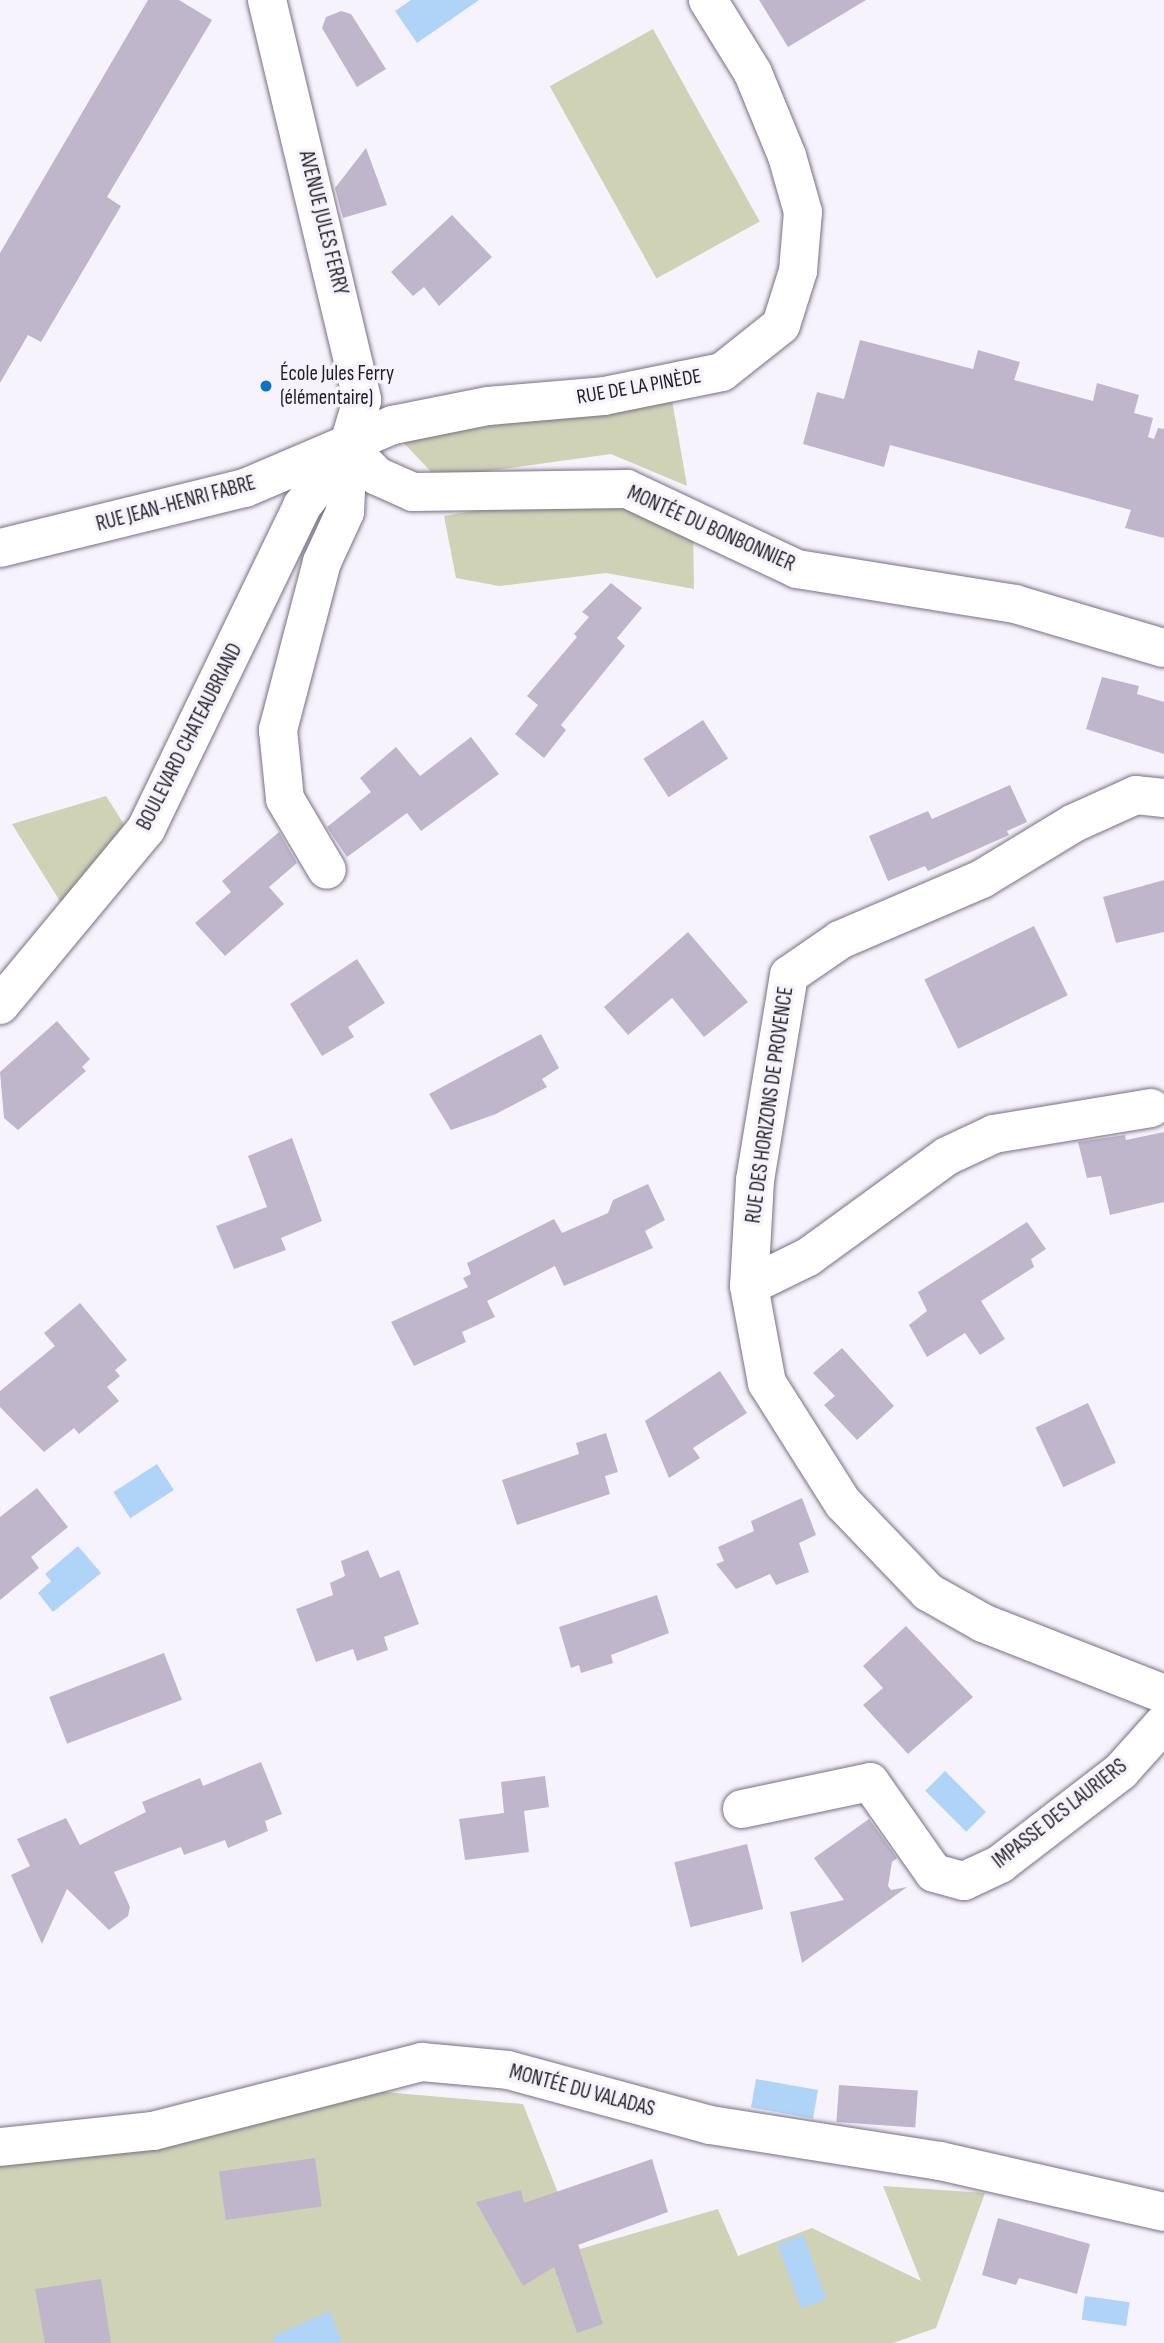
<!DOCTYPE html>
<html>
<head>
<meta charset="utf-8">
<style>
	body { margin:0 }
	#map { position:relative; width:1164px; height:2343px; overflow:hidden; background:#f7f3fc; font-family:"Sofia Sans Condensed",sans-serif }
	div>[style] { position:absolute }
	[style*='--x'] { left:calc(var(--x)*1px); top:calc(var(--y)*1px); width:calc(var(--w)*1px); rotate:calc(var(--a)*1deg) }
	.green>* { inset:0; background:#cfd2b5; transform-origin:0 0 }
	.water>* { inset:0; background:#afd4f7; transform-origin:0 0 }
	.building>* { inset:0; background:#c0b6cc; transform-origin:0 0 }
	.roads { filter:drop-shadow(0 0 2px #787083) drop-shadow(0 0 2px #787083) }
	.minor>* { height:38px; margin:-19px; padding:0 19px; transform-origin:19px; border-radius:19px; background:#fff }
	.dots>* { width:19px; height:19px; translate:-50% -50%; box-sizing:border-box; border:4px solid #f7f3fc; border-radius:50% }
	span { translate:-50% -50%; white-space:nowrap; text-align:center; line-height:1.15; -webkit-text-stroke:7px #f7f3fc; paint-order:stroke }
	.street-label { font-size:21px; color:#211d25 }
	.poi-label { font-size:21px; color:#211d25 }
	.left { translate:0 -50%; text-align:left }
</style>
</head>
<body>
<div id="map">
	<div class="green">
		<div style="left:653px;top:29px;width:220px;height:118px;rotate:61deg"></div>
		<div style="clip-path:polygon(672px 400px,687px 486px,611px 454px,437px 478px,400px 439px)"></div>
		<div style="clip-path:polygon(617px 501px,693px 525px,694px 589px,606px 573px,499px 586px,456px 578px,444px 516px,514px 504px)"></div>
		<div style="clip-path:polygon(106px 796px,129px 832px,61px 903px,12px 824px)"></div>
		<div style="clip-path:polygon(384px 2092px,523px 2104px,580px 2249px,718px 2209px,738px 2256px,812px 2228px,921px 2281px,883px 2186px,985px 2193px,936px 2328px,893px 2343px,0 2343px,0 2162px)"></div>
	</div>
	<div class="water">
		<div style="clip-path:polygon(411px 0,479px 0,417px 43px,395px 11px)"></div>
		<div style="left:157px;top:1464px;width:31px;height:52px;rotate:57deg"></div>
		<div style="clip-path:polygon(78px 1546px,101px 1573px,53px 1612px,38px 1593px,51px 1581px,45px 1574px)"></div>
		<div style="left:945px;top:1771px;width:58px;height:28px;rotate:45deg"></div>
		<div style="left:756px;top:2079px;width:63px;height:29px;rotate:10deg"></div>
		<div style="left:803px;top:2235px;width:68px;height:27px;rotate:70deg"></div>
		<div style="left:1085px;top:2296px;width:45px;height:24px;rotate:8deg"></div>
		<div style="clip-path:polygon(330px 2311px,342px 2343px,275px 2343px,273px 2336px)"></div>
	</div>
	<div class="building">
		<div style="clip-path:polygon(148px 0,179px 0,212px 20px,107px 197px,121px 206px,41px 342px,28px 335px,0 383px,0 253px)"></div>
		<div style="clip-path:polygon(759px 0,866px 0,788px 47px)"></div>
		<div style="clip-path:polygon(341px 11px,351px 14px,386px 69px,357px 87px,322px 28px,326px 17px)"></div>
		<div style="clip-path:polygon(366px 148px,387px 205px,343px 218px,335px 188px)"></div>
		<div style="clip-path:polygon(452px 215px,492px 257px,439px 306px,424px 287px,413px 296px,391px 272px)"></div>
		<div style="clip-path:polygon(860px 340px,973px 369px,978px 350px,1020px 362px,1014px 380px,1093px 401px,1097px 383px,1139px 395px,1134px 413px,1153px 418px,1148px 437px,1154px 439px,1158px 428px,1164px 429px,1164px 538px,1125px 528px,1131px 510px,890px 445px,884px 467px,803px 444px,817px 392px,844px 399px)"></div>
		<div style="clip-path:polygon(611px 583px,642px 608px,617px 638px,625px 646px,561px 725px,566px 730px,544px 758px,515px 734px,538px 705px,527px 696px,577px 637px,574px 634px,589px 617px,582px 612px)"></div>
		<div style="clip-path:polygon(1102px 677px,1139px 686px,1137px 694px,1164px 702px,1164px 754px,1086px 729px)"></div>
		<div style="left:703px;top:720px;width:46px;height:71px;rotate:57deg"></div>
		<div style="clip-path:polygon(471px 737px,499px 774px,421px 831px,407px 813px,347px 857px,327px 827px,371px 792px,360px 778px,396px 747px,420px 776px)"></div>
		<div style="clip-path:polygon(1010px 785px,1027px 822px,1007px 831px,1009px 835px,928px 871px,925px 866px,888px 881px,869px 836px,928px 811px,932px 819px)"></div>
		<div style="clip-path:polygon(279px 832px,297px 863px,269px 887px,284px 904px,225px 956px,195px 923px,231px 892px,222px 881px)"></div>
		<div style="clip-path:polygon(1164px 880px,1164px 932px,1116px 943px,1103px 897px)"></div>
		<div style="left:1034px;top:926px;width:77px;height:122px;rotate:64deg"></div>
		<div style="clip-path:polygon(688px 932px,748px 1002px,704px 1037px,672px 998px,628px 1035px,604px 1007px)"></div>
		<div style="clip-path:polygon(357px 959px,385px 1003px,348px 1027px,354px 1037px,322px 1056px,290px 1004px)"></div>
		<div style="clip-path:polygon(57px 1021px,90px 1059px,82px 1067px,86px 1071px,18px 1130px,4px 1118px,0 1072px)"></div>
		<div style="clip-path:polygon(541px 1034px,559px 1068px,542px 1079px,547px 1087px,496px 1114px,451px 1130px,429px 1094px)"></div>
		<div style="clip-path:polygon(1164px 1132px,1164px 1202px,1110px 1215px,1101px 1176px,1087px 1178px,1078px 1142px,1125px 1135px,1126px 1140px)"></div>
		<div style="clip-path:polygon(292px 1138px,322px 1221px,281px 1238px,286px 1250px,234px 1269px,216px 1226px,267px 1207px,248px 1156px)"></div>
		<div style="clip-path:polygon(648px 1184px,665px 1220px,645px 1231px,653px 1248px,564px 1286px,555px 1266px,487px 1301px,495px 1317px,462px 1332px,466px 1342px,414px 1366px,391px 1322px,468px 1287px,463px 1278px,471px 1274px,467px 1263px,554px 1219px,562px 1233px,608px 1213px,613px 1200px)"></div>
		<div style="clip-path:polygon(1027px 1222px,1046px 1249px,1031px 1259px,1034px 1267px,981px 1301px,1005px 1339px,980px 1355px,965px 1333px,927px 1357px,909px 1325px,927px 1311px,918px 1292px)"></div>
		<div style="clip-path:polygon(80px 1303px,127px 1360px,115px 1370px,120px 1376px,107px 1387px,119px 1401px,79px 1434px,74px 1428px,44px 1452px,0 1407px,0 1391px,55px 1346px,44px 1333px)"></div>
		<div style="clip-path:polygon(842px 1348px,894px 1406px,857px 1440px,824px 1405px,835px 1396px,813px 1373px)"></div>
		<div style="clip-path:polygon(720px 1371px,747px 1413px,693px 1448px,700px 1458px,669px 1478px,645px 1421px)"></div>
		<div style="left:1088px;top:1403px;width:66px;height:58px;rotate:65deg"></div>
		<div style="clip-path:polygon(606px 1433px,618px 1472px,605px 1476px,610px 1494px,517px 1525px,502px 1480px,579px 1454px,576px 1443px)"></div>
		<div style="clip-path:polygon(37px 1488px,68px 1527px,31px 1557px,39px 1568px,0 1600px,0 1517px)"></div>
		<div style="clip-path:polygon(802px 1498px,816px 1535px,799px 1543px,809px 1572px,776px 1585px,770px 1574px,736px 1589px,716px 1564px,724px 1561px,718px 1547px,754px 1531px,751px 1521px)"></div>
		<div style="clip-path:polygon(368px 1550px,380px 1578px,399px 1570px,419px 1624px,384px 1637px,388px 1650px,357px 1661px,353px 1649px,316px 1662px,296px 1609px,333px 1595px,330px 1583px,345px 1576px,341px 1561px)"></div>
		<div style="clip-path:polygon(657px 1595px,669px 1633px,611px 1655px,613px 1663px,581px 1673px,579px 1665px,571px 1668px,559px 1627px)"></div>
		<div style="clip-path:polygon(906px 1626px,973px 1697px,908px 1754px,863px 1705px,883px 1688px,863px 1666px)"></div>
		<div style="left:164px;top:1653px;width:50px;height:123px;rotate:69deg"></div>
		<div style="clip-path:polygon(261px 1762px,282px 1814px,265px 1821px,268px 1831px,228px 1848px,225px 1840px,184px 1855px,181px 1847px,114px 1872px,130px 1907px,128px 1916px,109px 1930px,67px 1889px,42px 1944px,11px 1875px,30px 1866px,17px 1839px,66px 1818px,80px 1845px,146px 1812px,142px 1802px,200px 1778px,203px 1786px)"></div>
		<div style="clip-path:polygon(545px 1776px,549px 1807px,524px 1811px,529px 1852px,465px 1860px,459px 1819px,504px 1813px,501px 1782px)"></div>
		<div style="clip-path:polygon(869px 1819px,897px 1858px,892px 1862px,888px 1886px,891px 1890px,907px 1887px,802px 1963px,790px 1912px,844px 1900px,814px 1858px)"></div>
		<div style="left:747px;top:1844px;width:67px;height:75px;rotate:76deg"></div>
		<div style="left:839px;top:2085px;width:79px;height:37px;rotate:4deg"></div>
		<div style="left:315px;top:2158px;width:49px;height:97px;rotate:82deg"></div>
		<div style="clip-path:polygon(652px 2159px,668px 2212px,578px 2245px,603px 2324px,577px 2333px,554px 2267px,523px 2286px,476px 2202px,521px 2190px,524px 2203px)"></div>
		<div style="clip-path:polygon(998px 2218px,1090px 2244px,1077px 2294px,1019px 2278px,1016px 2285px,982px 2275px)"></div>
		<div style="clip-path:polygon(101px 2279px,111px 2343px,45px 2343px,35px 2289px)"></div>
	</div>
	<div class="roads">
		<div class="minor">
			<div style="--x:267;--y:0;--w:411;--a:76.6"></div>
			<div style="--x:362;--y:400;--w:49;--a:106.6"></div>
			<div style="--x:348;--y:447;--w:65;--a:92.6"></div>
			<div style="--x:345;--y:512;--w:55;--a:114.7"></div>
			<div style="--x:322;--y:562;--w:174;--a:104.7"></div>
			<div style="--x:278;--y:730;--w:69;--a:84.2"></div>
			<div style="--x:285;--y:799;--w:82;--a:59.4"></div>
			<div style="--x:348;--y:447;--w:41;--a:45"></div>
			<div style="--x:377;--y:476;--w:39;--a:24"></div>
			<div style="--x:413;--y:492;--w:214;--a:-0.8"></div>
			<div style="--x:627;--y:489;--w:188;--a:25.2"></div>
			<div style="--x:797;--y:569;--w:221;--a:9.1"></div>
			<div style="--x:1015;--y:604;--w:155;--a:16.5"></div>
			<div style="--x:0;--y:548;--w:252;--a:-13.8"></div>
			<div style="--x:245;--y:488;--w:161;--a:-23.1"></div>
			<div style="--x:393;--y:425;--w:97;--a:-11.3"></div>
			<div style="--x:488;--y:406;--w:116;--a:-4.9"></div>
			<div style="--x:604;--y:396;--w:120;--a:-11.5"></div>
			<div style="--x:722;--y:372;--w:75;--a:-38.5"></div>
			<div style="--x:781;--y:325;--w:57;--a:-72.5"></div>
			<div style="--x:798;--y:271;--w:59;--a:-85.2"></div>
			<div style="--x:803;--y:212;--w:58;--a:-105.9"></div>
			<div style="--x:787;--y:156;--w:90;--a:-112.3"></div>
			<div style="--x:753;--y:73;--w:86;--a:-121.7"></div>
			<div style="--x:1164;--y:798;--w:28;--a:-174"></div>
			<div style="--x:1136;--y:795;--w:68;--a:155.7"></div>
			<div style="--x:1074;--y:823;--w:108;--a:148.7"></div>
			<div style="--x:982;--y:879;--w:155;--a:156.8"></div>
			<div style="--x:840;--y:940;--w:62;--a:145.5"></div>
			<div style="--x:789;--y:975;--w:208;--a:99.4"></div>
			<div style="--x:755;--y:1180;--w:106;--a:93.2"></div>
			<div style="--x:749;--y:1286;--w:99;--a:79.5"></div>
			<div style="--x:767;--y:1383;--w:142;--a:57.7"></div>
			<div style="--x:843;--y:1503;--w:123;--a:46.3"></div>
			<div style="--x:928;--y:1592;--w:63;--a:29.4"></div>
			<div style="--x:983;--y:1623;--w:194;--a:21.4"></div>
			<div style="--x:0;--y:1005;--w:229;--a:-50.3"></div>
			<div style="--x:146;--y:829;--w:359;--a:-64.2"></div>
			<div style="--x:302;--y:506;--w:73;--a:-51.7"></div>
			<div style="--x:749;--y:1286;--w:66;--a:-26.2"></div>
			<div style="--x:808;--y:1257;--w:172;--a:-36"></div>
			<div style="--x:947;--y:1156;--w:52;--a:-25.1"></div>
			<div style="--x:994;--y:1134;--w:159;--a:-9.4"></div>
			<div style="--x:742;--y:1809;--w:131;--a:-11.9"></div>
			<div style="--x:870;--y:1782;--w:111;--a:54.9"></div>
			<div style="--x:934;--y:1873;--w:31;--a:15"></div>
			<div style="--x:964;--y:1881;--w:40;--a:-25"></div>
			<div style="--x:1000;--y:1864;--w:153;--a:-37.5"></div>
			<div style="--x:1121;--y:1771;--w:64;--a:-48.1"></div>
			<div style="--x:0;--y:2147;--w:154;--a:-6"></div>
			<div style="--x:153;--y:2131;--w:278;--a:-14.4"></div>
			<div style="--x:422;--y:2062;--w:86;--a:5.3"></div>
			<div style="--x:508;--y:2070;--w:209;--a:15.2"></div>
			<div style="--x:710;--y:2125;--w:233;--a:8.9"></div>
			<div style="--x:940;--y:2161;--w:230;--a:12.8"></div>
		</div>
	</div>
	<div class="dots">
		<div style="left:266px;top:386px;background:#0d74c0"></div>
	</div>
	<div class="street-label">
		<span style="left:323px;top:223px;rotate:76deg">AVENUE JULES FERRY</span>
		<span style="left:639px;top:387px;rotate:-10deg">RUE DE LA PINÈDE</span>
		<span style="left:176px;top:504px;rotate:-15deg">RUE JEAN-HENRI FABRE</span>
		<span style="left:711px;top:529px;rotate:24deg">MONTÉE DU BONBONNIER</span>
		<span style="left:190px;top:737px;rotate:-63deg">BOULEVARD CHATEAUBRIAND</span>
		<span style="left:770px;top:1105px;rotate:-82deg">RUE DES HORIZONS DE PROVENCE</span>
		<span style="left:1060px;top:1814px;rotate:-38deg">IMPASSE DES LAURIERS</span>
		<span style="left:582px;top:2091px;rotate:15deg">MONTÉE DU VALADAS</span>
	</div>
	<div class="poi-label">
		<span class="left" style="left:280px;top:386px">École Jules Ferry<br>(élémentaire)</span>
	</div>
</div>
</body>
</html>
